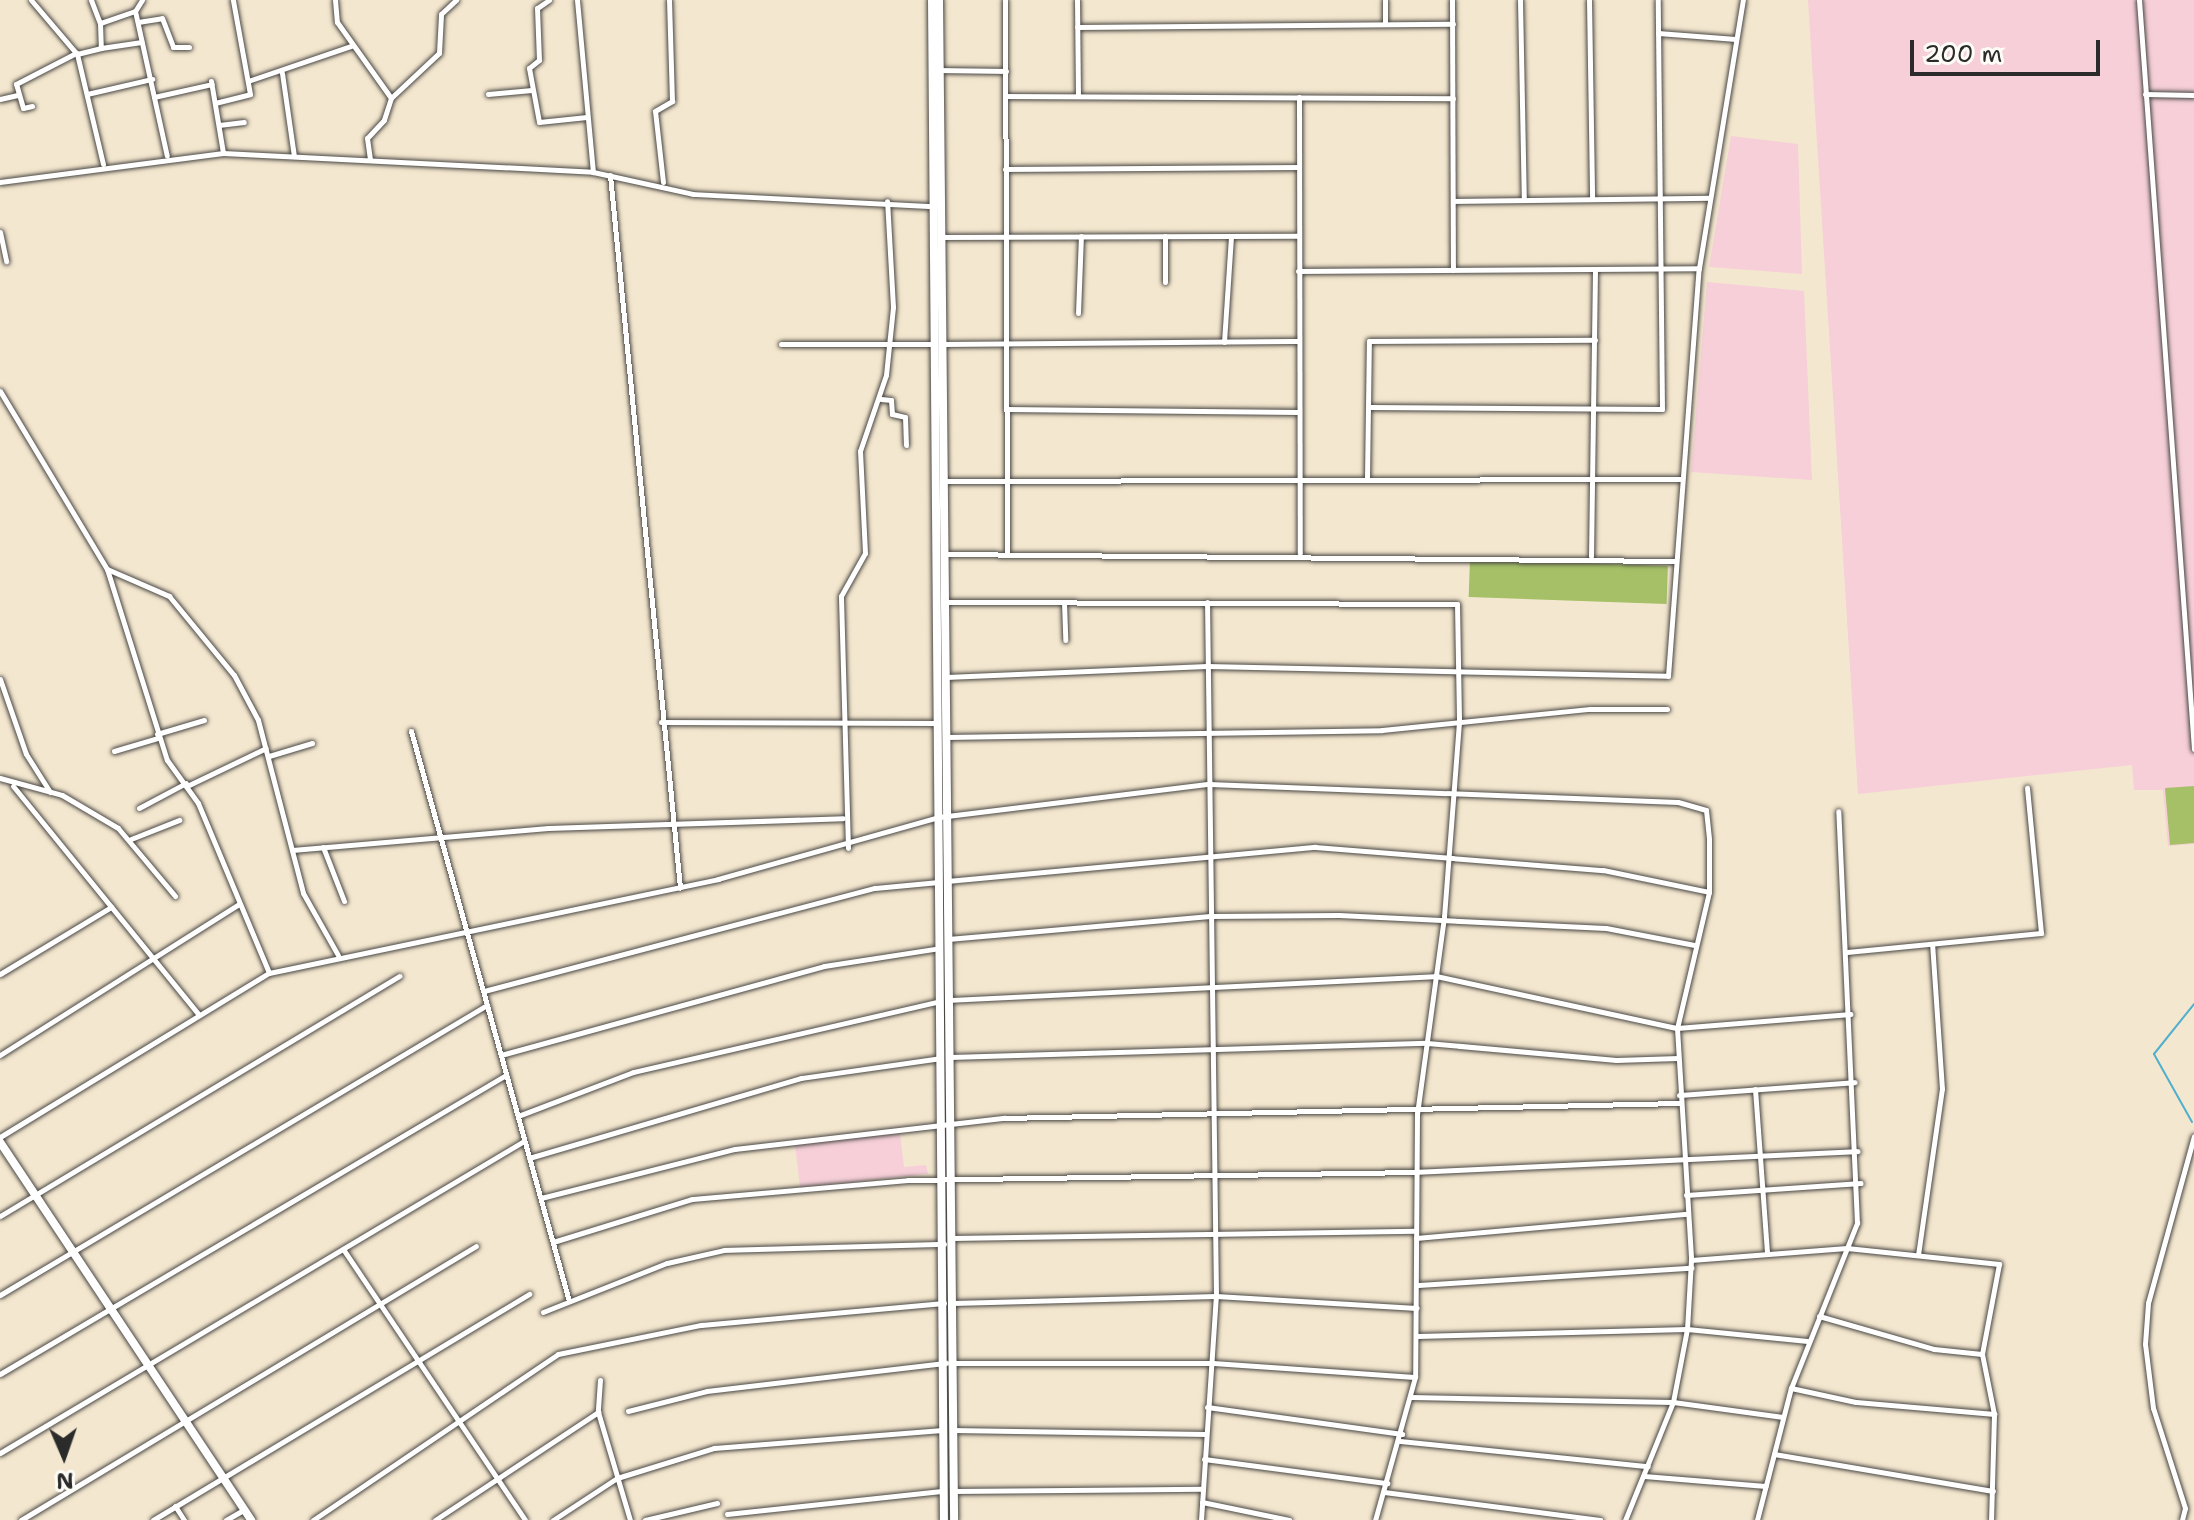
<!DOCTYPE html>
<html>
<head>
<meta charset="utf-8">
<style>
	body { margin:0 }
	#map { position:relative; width:2194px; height:1520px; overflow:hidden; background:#f4e7cf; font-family:"Shantell Sans",sans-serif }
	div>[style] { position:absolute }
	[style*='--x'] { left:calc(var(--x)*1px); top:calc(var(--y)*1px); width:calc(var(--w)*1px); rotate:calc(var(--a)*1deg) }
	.built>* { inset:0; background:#f6cfd8 }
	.green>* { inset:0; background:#a5c066; transform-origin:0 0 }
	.stream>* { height:2px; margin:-1px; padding:0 1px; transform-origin:1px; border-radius:1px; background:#4fafce }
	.roads { filter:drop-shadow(0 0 2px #494744) drop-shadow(0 0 2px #494744) }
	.minor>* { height:5px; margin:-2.5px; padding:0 2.5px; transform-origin:2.5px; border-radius:2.5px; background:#fff }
	.secondary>* { height:8px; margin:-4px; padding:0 4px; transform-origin:4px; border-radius:4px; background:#fff }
	.primary>* { height:8px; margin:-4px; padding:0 4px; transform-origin:4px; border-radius:4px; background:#fff }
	span { translate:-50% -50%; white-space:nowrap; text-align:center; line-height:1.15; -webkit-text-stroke:6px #fdfcf7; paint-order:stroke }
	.north { position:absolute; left:24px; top:1416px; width:80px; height:80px; -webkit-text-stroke:6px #fdfcf7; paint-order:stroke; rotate:178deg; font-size:22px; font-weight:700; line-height:32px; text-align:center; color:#2b2b2b }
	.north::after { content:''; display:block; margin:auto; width:28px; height:36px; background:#2b2b2b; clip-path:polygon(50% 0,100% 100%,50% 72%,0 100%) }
	.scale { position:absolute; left:1910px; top:40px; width:190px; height:36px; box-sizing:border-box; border:4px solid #2b2b2b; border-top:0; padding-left:10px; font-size:24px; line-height:28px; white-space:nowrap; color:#2b2b2b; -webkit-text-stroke:6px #fdfcf7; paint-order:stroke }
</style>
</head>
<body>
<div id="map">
	<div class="built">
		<div style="clip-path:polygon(1808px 0,2194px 0,2194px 844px,2168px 846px,2163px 790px,2134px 790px,2132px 765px,1858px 794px)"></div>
		<div style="clip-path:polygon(1731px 136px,1798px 144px,1802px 274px,1709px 267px)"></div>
		<div style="clip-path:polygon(1707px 282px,1804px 291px,1812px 480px,1691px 472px)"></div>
		<div style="clip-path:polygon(900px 1133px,904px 1167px,926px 1165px,928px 1174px,800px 1187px,795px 1145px)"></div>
	</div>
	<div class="green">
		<div style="left:1470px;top:559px;width:198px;height:38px;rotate:2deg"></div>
		<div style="clip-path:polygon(2194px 786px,2194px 843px,2170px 845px,2165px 788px)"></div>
	</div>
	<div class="stream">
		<div style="--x:2192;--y:1122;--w:78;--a:-119.2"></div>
		<div style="--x:2154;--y:1054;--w:64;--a:-51.3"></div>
	</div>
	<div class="roads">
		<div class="minor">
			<div style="--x:31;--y:0;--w:71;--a:49.6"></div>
			<div style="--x:77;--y:54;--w:113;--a:76.7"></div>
			<div style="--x:91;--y:0;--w:25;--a:69"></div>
			<div style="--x:142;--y:0;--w:13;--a:122"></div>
			<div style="--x:135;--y:11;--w:148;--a:77.6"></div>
			<div style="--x:335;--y:0;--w:22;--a:85"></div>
			<div style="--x:337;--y:22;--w:93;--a:54.6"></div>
			<div style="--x:391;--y:98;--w:23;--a:108"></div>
			<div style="--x:384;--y:120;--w:25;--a:133"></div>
			<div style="--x:367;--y:138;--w:21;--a:82"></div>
			<div style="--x:549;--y:0;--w:14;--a:146"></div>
			<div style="--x:537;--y:8;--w:52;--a:87.8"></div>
			<div style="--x:539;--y:60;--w:13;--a:141"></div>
			<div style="--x:529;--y:68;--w:55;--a:79.5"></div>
			<div style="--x:539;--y:122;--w:48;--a:-5.9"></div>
			<div style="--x:577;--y:0;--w:173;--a:84.7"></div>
			<div style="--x:1005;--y:0;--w:554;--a:89.79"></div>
			<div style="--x:1077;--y:0;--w:96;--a:89.4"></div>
			<div style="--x:1385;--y:0;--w:24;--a:90"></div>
			<div style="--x:1452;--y:0;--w:270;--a:89.8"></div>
			<div style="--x:1520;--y:0;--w:200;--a:88.9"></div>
			<div style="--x:1589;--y:0;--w:199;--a:89.1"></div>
			<div style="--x:2139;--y:0;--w:751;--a:85.8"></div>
			<div style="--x:135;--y:11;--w:37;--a:161"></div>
			<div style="--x:100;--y:23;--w:25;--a:88"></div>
			<div style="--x:101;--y:48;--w:41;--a:-8.3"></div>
			<div style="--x:138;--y:22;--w:24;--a:-9"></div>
			<div style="--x:162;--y:18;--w:31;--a:69"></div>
			<div style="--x:173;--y:47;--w:16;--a:0"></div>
			<div style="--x:1077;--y:27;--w:376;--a:-0.5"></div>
			<div style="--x:1658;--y:33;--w:78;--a:4.4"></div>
			<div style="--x:77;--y:54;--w:25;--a:-14"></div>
			<div style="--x:939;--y:70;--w:67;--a:0.9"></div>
			<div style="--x:282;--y:73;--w:84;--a:81.8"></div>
			<div style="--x:211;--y:81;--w:73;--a:80.5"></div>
			<div style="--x:248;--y:81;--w:109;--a:-18.8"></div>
			<div style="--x:87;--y:94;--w:67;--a:-13"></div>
			<div style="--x:488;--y:94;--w:44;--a:-5.2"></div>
			<div style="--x:2145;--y:94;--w:49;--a:1.2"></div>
			<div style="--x:1005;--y:96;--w:448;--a:0.3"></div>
			<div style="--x:154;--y:97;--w:59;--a:-12.6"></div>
			<div style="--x:1299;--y:97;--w:456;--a:89.9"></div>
			<div style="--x:391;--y:98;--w:66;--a:-43.2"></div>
			<div style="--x:439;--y:53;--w:39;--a:-87"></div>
			<div style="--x:441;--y:14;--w:21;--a:-43"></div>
			<div style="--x:0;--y:99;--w:18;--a:-13"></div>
			<div style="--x:215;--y:103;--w:36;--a:-14"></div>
			<div style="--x:250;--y:94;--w:96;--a:-100.3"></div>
			<div style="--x:32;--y:106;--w:9;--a:167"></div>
			<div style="--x:23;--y:108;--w:25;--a:-106"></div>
			<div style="--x:16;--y:84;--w:68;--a:-27.3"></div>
			<div style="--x:219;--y:125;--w:25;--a:-7"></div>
			<div style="--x:1005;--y:169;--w:292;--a:-0.4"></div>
			<div style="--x:610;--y:175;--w:716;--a:84.39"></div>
			<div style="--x:0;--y:182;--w:225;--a:-7.4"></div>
			<div style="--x:223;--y:153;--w:370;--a:2.9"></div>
			<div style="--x:593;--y:172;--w:102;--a:12.4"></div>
			<div style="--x:693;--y:194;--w:238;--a:2.9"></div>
			<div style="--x:663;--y:182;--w:71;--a:-96.4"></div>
			<div style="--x:655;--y:111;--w:20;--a:-30"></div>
			<div style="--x:672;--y:101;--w:101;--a:-91.7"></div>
			<div style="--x:1453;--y:201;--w:257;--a:-0.7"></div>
			<div style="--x:0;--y:232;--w:30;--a:78"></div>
			<div style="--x:1165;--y:236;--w:46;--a:90"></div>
			<div style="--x:941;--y:237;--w:357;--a:-0.2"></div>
			<div style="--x:1298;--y:271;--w:401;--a:-0.4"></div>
			<div style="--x:1078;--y:313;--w:77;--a:-87.8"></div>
			<div style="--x:1224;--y:342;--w:106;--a:-86.2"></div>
			<div style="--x:781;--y:344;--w:152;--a:0"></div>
			<div style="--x:943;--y:344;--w:355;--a:-0.5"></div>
			<div style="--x:0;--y:391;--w:208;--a:59"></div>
			<div style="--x:107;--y:569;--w:68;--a:23.5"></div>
			<div style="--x:169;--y:596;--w:102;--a:50.6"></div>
			<div style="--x:234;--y:675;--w:51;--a:61.9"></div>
			<div style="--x:258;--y:720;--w:179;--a:75.4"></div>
			<div style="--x:303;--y:893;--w:71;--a:60.6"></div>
			<div style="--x:881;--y:399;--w:10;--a:6"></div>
			<div style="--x:891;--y:400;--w:14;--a:86"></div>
			<div style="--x:892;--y:414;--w:13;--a:13"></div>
			<div style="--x:905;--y:417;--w:28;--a:88"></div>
			<div style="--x:1369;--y:407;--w:293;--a:0.4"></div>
			<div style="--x:1662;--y:409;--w:409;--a:-90.6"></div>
			<div style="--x:1006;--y:409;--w:292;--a:0.6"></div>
			<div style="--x:1367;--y:478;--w:137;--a:-89.2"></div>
			<div style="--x:1369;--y:341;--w:226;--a:-0.3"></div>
			<div style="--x:943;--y:481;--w:738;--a:-0.16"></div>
			<div style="--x:945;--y:554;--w:731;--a:0.55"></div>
			<div style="--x:1591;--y:556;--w:286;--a:-89.2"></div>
			<div style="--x:107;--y:569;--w:200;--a:72.6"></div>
			<div style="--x:167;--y:760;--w:53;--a:54.2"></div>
			<div style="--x:198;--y:803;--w:184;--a:67.3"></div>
			<div style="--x:944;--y:602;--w:513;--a:0.22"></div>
			<div style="--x:1457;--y:604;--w:118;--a:89"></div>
			<div style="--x:1459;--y:722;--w:196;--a:94.4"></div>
			<div style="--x:1444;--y:917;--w:198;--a:97.8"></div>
			<div style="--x:1417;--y:1113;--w:264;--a:90.4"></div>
			<div style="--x:1415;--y:1377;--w:148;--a:105.6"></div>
			<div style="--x:1064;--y:602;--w:38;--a:88"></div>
			<div style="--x:946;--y:677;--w:261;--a:-2.4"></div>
			<div style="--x:1207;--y:666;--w:461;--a:1.2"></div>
			<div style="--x:1668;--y:676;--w:409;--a:-85.7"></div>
			<div style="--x:1699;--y:268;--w:272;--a:-80.7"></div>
			<div style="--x:0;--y:679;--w:79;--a:70.9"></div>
			<div style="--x:26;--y:754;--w:45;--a:57.7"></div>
			<div style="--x:661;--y:722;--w:276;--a:0.2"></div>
			<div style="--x:411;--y:731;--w:591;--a:74.51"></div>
			<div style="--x:157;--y:734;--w:49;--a:-16.6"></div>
			<div style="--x:946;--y:737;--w:436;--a:-0.9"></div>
			<div style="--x:1382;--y:730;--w:209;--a:-5.8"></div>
			<div style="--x:1590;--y:709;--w:77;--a:0"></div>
			<div style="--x:114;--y:751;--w:46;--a:-16.5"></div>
			<div style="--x:269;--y:756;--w:45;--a:-16.8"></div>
			<div style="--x:0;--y:778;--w:64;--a:15.3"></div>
			<div style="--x:62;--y:795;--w:65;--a:30.5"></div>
			<div style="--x:118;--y:828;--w:89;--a:50"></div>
			<div style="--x:189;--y:785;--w:85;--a:-25.7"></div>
			<div style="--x:13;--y:786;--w:295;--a:50.9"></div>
			<div style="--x:139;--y:808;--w:53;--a:-28"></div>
			<div style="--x:131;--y:839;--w:52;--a:-21.6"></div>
			<div style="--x:323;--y:847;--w:58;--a:68.7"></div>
			<div style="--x:848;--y:848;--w:252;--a:-91.6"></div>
			<div style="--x:841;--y:596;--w:49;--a:-60.8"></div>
			<div style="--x:865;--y:553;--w:102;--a:-92.8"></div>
			<div style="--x:860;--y:451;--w:80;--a:-71.1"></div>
			<div style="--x:886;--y:375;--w:68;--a:-84.1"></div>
			<div style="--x:893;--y:307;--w:106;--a:-93.2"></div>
			<div style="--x:292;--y:850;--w:257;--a:-4.9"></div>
			<div style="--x:548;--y:828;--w:295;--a:-1.9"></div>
			<div style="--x:947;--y:881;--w:370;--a:-5.3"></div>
			<div style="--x:1315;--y:847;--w:289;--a:4.6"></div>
			<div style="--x:1603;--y:870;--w:108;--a:11.7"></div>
			<div style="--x:948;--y:939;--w:263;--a:-5"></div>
			<div style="--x:1210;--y:916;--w:129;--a:-0.4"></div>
			<div style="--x:1339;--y:915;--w:267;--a:2.8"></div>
			<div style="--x:1606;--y:928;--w:90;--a:10.9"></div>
			<div style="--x:1847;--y:952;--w:195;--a:-5.6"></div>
			<div style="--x:2041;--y:933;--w:146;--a:-95.5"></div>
			<div style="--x:0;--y:974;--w:130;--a:-31.1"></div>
			<div style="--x:484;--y:991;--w:404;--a:-14.8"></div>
			<div style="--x:875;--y:888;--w:64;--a:-5.4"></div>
			<div style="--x:949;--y:1000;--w:488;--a:-2.8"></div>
			<div style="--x:1436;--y:976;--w:247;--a:12.2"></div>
			<div style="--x:1677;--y:1028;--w:174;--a:-4.6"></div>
			<div style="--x:0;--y:1055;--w:283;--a:-32.3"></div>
			<div style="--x:501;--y:1055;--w:335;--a:-15.4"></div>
			<div style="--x:824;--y:966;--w:117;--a:-8.8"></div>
			<div style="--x:950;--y:1057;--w:477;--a:-1.7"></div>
			<div style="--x:1427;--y:1043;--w:190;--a:5.1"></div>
			<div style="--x:1616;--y:1060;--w:62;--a:-1.8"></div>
			<div style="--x:1755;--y:1089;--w:165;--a:85.8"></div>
			<div style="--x:1679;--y:1095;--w:176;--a:-4.2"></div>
			<div style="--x:518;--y:1116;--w:123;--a:-20.9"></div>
			<div style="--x:633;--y:1072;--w:315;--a:-13"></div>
			<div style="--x:0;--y:1137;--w:315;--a:-31.4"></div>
			<div style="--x:269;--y:973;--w:459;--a:-11.8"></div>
			<div style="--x:718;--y:879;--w:230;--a:-15.7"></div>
			<div style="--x:939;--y:817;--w:272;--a:-7"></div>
			<div style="--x:1209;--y:784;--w:469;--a:2.2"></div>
			<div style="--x:1678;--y:802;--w:29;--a:16"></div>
			<div style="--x:1706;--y:810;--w:29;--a:84"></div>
			<div style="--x:1709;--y:839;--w:53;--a:90"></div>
			<div style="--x:1709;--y:892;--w:140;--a:103.2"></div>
			<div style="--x:1677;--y:1028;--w:232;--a:86.5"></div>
			<div style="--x:1691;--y:1260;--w:69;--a:93.3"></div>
			<div style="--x:1687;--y:1329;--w:74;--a:100.9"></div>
			<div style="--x:1673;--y:1402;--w:127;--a:112.1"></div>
			<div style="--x:529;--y:1158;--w:284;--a:-16.4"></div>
			<div style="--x:801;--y:1078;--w:141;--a:-8.1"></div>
			<div style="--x:1686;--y:1195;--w:175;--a:-3.9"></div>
			<div style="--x:541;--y:1198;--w:200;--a:-14.2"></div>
			<div style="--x:735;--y:1149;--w:271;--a:-6.6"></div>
			<div style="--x:1004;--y:1118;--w:676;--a:-1.27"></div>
			<div style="--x:0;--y:1216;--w:466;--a:-31"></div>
			<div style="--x:952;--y:1238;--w:464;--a:-0.9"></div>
			<div style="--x:1416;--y:1238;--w:272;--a:-5.1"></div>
			<div style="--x:553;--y:1242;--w:145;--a:-17.2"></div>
			<div style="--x:692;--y:1199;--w:217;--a:-5"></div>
			<div style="--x:908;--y:1180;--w:508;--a:-0.9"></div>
			<div style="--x:1416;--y:1172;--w:442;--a:-2.7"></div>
			<div style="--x:343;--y:1249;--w:326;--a:56.1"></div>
			<div style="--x:1918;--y:1255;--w:168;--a:-81.8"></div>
			<div style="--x:1942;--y:1089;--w:145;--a:-93.9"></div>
			<div style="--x:1691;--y:1260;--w:156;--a:-4.4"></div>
			<div style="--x:1847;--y:1248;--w:153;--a:6"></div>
			<div style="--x:1999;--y:1264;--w:92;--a:100.7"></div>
			<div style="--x:1982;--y:1354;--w:61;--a:78.7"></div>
			<div style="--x:1994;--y:1414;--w:106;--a:91.6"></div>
			<div style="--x:1417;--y:1285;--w:275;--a:-3.6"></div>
			<div style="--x:0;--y:1295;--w:567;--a:-30.77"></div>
			<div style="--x:953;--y:1303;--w:263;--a:-1.5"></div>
			<div style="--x:1216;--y:1296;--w:201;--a:3.4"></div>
			<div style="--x:543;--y:1312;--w:133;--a:-21.6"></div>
			<div style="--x:667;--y:1263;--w:58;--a:-12.8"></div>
			<div style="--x:724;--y:1250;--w:220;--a:-1.6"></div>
			<div style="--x:1819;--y:1316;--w:120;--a:16"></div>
			<div style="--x:1934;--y:1349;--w:48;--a:5.9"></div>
			<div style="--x:1417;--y:1336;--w:270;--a:-1.5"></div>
			<div style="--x:1687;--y:1329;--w:121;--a:5.7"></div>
			<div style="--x:954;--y:1363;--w:259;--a:0"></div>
			<div style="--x:1213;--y:1363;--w:202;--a:4"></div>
			<div style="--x:0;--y:1374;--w:588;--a:-30.58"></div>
			<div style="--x:600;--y:1380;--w:32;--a:94"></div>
			<div style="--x:598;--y:1412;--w:113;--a:73.5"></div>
			<div style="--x:1791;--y:1388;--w:66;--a:12.2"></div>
			<div style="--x:1856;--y:1402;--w:139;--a:5"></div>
			<div style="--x:1411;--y:1397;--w:262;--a:1.1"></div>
			<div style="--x:1673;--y:1402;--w:111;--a:7.8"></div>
			<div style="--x:1207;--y:1407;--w:197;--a:7.9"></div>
			<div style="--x:628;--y:1411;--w:81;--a:-14.2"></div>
			<div style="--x:707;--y:1391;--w:241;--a:-6.7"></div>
			<div style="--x:952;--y:1430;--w:254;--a:0.9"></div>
			<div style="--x:1400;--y:1441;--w:249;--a:5.8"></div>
			<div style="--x:0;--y:1453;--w:610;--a:-30.77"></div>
			<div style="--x:1774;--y:1454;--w:222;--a:9.6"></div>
			<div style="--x:1204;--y:1459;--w:185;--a:7.5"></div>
			<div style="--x:1644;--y:1476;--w:122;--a:4.7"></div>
			<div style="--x:953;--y:1491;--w:250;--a:-0.5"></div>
			<div style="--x:1384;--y:1492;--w:218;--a:7.4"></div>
			<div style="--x:1202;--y:1502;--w:89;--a:11.7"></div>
			<div style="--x:175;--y:1506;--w:17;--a:57"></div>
			<div style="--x:727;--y:1514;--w:218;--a:-6.1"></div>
			<div style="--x:21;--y:1520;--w:531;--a:-31.06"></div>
			<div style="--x:153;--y:1520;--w:439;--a:-31"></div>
			<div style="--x:226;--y:1520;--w:20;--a:-30"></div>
			<div style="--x:313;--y:1520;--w:296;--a:-34.1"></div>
			<div style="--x:558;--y:1354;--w:146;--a:-11.5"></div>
			<div style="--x:701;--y:1325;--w:244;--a:-5.2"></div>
			<div style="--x:435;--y:1520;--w:196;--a:-33.5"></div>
			<div style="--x:553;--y:1520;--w:77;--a:-33.3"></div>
			<div style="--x:617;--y:1478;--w:102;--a:-17.2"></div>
			<div style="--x:714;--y:1448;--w:229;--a:-4.5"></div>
			<div style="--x:645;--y:1520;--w:74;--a:-13.3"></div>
			<div style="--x:1201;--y:1520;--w:225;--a:-86.2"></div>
			<div style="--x:1216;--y:1296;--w:694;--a:-90.74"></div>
			<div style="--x:1757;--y:1520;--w:136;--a:-75.6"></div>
			<div style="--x:1791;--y:1388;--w:178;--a:-68.2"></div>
			<div style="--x:1857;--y:1223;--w:412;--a:-92.6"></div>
			<div style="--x:2182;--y:1520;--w:12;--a:-76"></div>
			<div style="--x:2185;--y:1508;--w:105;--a:-107.7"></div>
			<div style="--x:2153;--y:1408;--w:64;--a:-97.1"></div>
			<div style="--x:2145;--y:1344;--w:41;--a:-85.8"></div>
			<div style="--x:2148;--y:1303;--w:173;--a:-74.6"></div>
		</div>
		<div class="secondary">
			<div style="--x:0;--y:1142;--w:454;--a:56.4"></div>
		</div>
		<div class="primary">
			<div style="--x:932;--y:0;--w:1520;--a:89.55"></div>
			<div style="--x:939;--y:0;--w:1520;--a:89.43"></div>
		</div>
	</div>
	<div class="north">N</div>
	<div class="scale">200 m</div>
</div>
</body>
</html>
